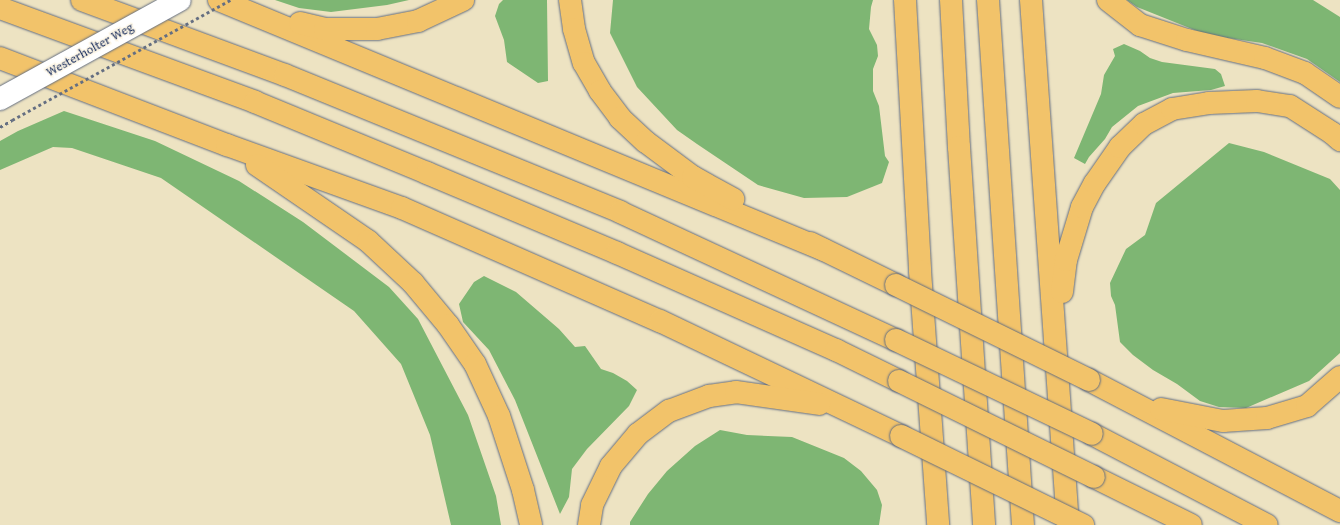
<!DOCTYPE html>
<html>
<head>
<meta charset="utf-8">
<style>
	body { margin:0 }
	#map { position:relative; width:1340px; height:525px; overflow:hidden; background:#ede3c2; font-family:"Gentium Book Plus",serif }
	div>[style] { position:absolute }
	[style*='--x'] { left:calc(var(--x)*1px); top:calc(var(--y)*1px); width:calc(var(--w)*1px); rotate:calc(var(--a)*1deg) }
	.forest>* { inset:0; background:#7eb673 }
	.path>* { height:2.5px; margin-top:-1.25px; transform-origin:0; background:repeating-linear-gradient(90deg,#646e81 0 3px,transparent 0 6px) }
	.roads { filter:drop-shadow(0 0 1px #646e81) drop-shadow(0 0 1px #646e81) }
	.highway>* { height:22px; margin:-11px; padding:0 11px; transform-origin:11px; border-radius:11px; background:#f2c36a }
	.path-bridge>* { height:2.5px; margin-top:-1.25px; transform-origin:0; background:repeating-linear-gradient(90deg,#646e81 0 3px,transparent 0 6px) }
	.bridges { filter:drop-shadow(0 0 1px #646e81) drop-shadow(0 0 1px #646e81) }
	.minor-bridge>* { height:22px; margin:-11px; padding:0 11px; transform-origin:11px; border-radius:11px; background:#fff }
	.highway-bridge>* { height:22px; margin:-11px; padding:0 11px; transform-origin:11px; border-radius:11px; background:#f2c36a }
	span { translate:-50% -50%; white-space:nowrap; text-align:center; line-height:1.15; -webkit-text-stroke:3px #fcf5e5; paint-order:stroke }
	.street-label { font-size:13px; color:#1b2f5e }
</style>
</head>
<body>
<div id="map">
	<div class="forest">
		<div style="clip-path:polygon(275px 0,409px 0,387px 5px,331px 12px,299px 8px)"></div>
		<div style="clip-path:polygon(503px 0,547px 0,548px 81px,538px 83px,507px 62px,504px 40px,495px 16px,499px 4px)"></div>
		<div style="clip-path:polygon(613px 0,873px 0,871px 7px,869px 29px,877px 45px,878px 56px,873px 69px,873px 91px,879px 106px,885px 156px,889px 162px,882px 183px,847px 197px,804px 198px,758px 185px,697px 144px,677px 130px,637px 87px,610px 33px)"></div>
		<div style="clip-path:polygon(1127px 0,1313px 0,1340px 17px,1340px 82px,1307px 59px,1262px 43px,1207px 35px,1137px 7px)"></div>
		<div style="clip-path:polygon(1124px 44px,1140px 51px,1150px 58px,1162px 62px,1215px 69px,1221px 74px,1225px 86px,1211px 90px,1173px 93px,1138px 106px,1112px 127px,1105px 139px,1089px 157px,1085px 164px,1074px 158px,1101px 94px,1104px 75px,1115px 56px,1113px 49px)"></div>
		<div style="clip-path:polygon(64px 111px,155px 141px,239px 181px,303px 222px,389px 287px,418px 319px,468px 415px,496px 496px,501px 525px,451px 525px,430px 435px,401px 364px,354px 311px,161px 178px,72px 148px,53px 147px,0 170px,0 141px,18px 131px)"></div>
		<div style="clip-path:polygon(1229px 143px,1264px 152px,1330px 179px,1340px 190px,1340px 353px,1309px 381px,1246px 408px,1219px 407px,1200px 401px,1177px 384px,1153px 370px,1133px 355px,1120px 342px,1115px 305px,1111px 296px,1110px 283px,1126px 249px,1145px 235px,1156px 203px)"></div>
		<div style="clip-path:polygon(484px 276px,516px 292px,559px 329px,575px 347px,585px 346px,601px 369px,613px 373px,627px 381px,637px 390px,629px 406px,587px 449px,572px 469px,569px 497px,560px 514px,515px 400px,489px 350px,463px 322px,459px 304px,474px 282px)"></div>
		<div style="clip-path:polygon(720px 430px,747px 435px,792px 437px,844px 458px,861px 471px,877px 490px,882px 505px,879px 525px,630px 525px,630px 522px,648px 494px,667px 471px,695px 446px)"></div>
	</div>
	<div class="path">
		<div style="--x:0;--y:127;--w:14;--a:-30"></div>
	</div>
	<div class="roads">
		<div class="highway">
			<div style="--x:82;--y:0;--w:216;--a:20.3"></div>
			<div style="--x:285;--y:75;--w:362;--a:22.2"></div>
			<div style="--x:620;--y:212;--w:304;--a:24.9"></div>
			<div style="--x:219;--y:0;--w:655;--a:22.45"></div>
			<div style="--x:570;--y:0;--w:29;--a:82"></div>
			<div style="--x:574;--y:29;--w:35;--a:74"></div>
			<div style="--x:584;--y:63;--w:32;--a:60"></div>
			<div style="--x:600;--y:91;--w:34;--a:53"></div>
			<div style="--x:620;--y:118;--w:35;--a:43"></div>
			<div style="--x:646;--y:142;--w:59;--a:36.7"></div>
			<div style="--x:693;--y:177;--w:46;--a:28.8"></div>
			<div style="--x:905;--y:0;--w:271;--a:86.8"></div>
			<div style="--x:920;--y:271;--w:255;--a:85.9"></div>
			<div style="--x:951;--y:0;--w:147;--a:86.9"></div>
			<div style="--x:959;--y:147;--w:379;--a:86.2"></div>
			<div style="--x:988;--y:0;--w:526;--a:86.19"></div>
			<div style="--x:1031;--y:0;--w:526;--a:85.97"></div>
			<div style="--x:1108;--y:0;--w:41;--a:38"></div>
			<div style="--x:1140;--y:25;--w:49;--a:17.7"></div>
			<div style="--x:1187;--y:40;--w:80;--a:13"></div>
			<div style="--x:1265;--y:58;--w:43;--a:20.6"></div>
			<div style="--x:1305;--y:73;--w:42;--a:34.4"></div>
			<div style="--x:0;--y:8;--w:272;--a:20.2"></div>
			<div style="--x:255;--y:102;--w:186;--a:22.4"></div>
			<div style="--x:427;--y:173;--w:206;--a:22.8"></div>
			<div style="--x:617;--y:253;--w:240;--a:23.9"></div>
			<div style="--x:836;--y:350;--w:70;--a:26.2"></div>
			<div style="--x:300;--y:23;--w:26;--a:13"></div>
			<div style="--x:325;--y:29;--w:52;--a:0"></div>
			<div style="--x:377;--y:29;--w:42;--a:-11"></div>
			<div style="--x:418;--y:21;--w:50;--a:-25"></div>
			<div style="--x:0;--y:58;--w:243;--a:21"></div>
			<div style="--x:227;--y:145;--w:186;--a:19.8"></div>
			<div style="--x:402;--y:208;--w:282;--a:23.7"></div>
			<div style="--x:660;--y:321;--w:267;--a:25.5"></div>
			<div style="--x:257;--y:165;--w:135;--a:34.4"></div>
			<div style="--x:368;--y:241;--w:62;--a:43"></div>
			<div style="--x:413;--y:283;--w:55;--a:50.2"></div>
			<div style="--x:448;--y:325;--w:47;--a:55.3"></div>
			<div style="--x:475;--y:364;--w:57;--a:65.2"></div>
			<div style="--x:499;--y:416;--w:78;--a:72"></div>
			<div style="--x:523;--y:490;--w:36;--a:77"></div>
			<div style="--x:810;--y:243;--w:96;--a:26"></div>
			<div style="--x:1062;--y:292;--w:32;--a:-83"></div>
			<div style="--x:1066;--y:260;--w:55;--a:-73.2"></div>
			<div style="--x:1082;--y:207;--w:27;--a:-62"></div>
			<div style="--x:1095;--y:183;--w:44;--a:-55.2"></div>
			<div style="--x:1120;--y:147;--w:33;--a:-44"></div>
			<div style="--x:1144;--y:124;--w:32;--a:-28"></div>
			<div style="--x:1172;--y:109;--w:37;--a:-9"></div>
			<div style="--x:1209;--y:103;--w:48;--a:-2.4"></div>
			<div style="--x:1257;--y:101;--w:33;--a:9"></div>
			<div style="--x:1290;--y:106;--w:50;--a:32.7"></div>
			<div style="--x:1332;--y:133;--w:11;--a:41"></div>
			<div style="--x:1089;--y:380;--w:283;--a:27.6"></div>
			<div style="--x:1161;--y:409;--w:63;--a:11"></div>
			<div style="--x:1223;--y:421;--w:44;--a:-3.9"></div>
			<div style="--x:1267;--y:418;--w:42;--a:-16.7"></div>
			<div style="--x:1307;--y:406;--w:44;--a:-41.3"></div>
			<div style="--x:1092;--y:434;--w:197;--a:27.5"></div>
			<div style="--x:1094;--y:477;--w:108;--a:26.3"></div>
			<div style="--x:589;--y:525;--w:20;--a:-81"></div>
			<div style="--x:592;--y:505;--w:43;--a:-64"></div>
			<div style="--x:611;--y:466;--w:42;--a:-49.8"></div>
			<div style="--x:638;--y:434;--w:39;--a:-37"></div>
			<div style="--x:669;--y:411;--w:43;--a:-20.6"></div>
			<div style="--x:709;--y:396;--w:27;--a:-8"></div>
			<div style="--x:736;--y:392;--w:84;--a:8.2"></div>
		</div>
	</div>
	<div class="path-bridge">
		<div style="--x:12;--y:120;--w:249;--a:-28.8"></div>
	</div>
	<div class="bridges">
		<div class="minor-bridge">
			<div style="--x:0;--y:99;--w:205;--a:-28.8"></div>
		</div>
		<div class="highway-bridge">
			<div style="--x:896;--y:285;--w:215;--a:26.2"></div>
			<div style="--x:896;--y:340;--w:217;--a:25.6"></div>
			<div style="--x:899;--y:381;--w:217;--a:26.2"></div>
			<div style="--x:901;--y:436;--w:203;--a:26.1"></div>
		</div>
	</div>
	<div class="street-label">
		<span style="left:90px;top:50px;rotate:-29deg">Westerholter Weg</span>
	</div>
</div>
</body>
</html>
